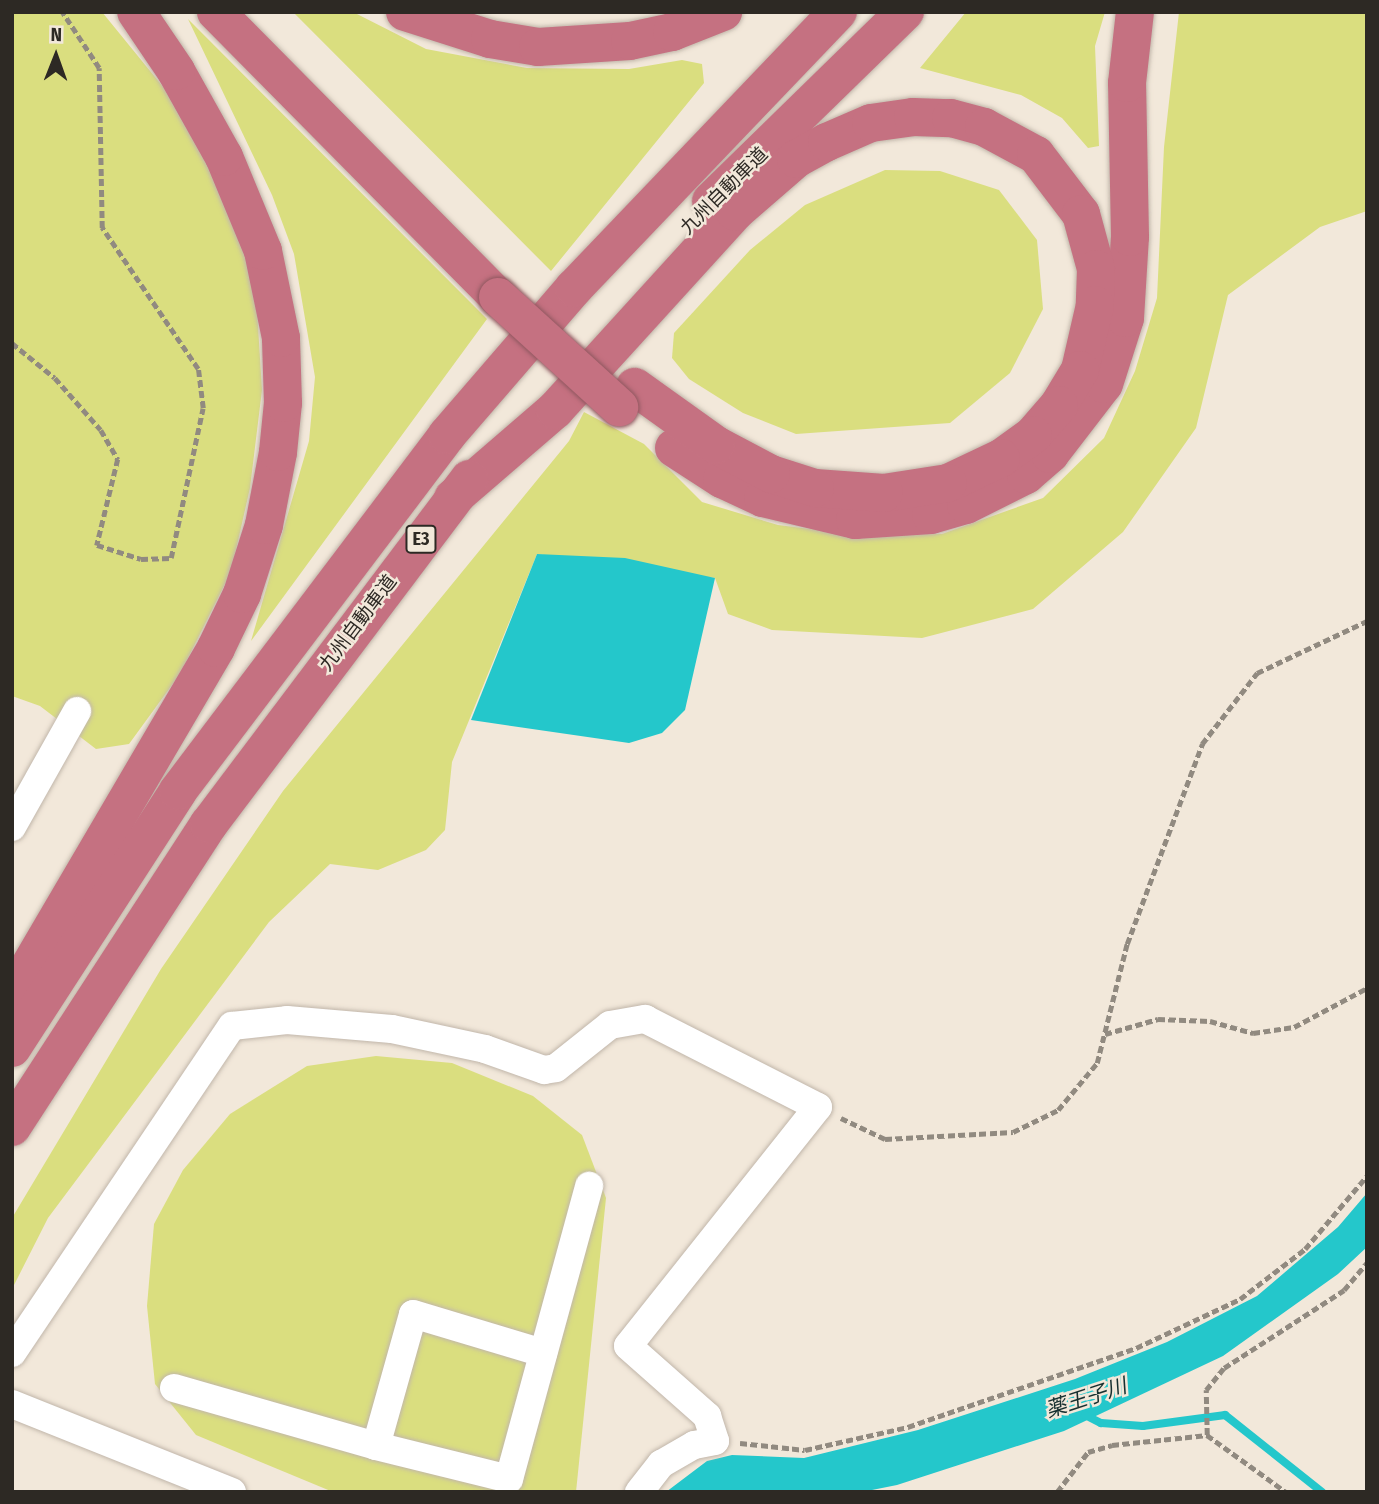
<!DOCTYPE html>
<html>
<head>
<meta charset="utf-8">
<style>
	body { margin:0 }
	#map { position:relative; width:1379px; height:1504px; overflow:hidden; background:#f2e8da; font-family:"Fira Sans Condensed","Noto Sans JP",sans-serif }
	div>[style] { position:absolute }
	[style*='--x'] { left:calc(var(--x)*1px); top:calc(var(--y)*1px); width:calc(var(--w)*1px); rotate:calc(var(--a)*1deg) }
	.green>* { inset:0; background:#dade7f }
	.water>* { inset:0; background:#24c7cb }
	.stream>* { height:8px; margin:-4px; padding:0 4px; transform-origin:4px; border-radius:4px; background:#24c7cb }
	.path>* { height:4.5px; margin-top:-2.25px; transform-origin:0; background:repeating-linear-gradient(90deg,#918a80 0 7px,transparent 0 10.5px) }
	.roads { filter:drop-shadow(0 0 2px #c1b6aa) drop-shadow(0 0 2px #c1b6aa) }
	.minor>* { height:28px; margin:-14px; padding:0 14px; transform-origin:14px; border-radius:14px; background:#fff }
	.highway>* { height:38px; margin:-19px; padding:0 19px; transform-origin:19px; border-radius:19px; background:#c57181 }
	.bridges { filter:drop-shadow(0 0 2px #905860) drop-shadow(0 0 2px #905860) }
	.highway-bridge>* { height:38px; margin:-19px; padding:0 19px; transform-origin:19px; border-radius:19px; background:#c57181 }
	span { translate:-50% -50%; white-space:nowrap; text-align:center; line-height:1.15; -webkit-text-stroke:5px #f2e8da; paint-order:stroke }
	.shield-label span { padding:2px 5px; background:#f2e8da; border:2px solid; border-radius:5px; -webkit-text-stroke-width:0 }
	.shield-label { font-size:18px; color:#2d2924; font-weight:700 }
	.street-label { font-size:19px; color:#2d2924 }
	.water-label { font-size:21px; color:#173030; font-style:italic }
	.frame { position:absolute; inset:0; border:14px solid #2d2924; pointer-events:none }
	.north { position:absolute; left:21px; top:21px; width:70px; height:70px; -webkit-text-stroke:5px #f2e8da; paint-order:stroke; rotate:1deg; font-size:19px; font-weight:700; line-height:28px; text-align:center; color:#2d2924 }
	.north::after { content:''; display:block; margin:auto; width:24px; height:32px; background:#2d2924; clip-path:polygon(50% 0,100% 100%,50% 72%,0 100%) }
</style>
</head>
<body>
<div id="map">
	<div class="green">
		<div style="clip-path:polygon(12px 12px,102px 12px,177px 104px,228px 196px,256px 294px,262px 390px,250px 488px,231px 572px,180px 674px,129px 744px,96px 749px,40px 706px,12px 696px)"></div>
		<div style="clip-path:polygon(293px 12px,353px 12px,426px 49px,527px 68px,629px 69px,682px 60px,702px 64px,704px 83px,551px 271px)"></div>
		<div style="clip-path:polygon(966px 12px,1105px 12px,1095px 46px,1099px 146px,1088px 148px,1062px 118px,1021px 95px,920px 68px)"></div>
		<div style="clip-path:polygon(1179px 12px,1367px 12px,1367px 211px,1320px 227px,1228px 295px,1196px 428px,1123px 532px,1033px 609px,922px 638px,772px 630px,728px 614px,715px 578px,537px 554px,452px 762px,445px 830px,426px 850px,378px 870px,330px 864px,269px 922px,48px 1218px,12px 1289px,12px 1218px,161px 969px,283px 791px,569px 441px,584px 412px,644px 444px,702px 502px,778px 525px,859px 535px,942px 534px,1043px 498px,1104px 438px,1135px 371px,1157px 298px,1164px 147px)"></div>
		<div style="clip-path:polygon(188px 19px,487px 319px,251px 641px,309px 441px,315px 377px,294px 254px,272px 195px)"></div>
		<div style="clip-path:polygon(885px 170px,940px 171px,999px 190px,1037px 240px,1043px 309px,1010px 373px,950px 423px,796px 434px,743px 413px,689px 379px,672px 358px,674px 333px,750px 250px,805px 205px)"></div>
		<div style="clip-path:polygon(376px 1056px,452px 1063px,533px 1096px,582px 1135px,606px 1198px,576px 1492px,333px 1492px,196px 1435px,155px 1384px,147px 1306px,154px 1224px,183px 1170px,230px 1114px,307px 1066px)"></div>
	</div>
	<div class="water">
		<div style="clip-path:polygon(537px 554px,625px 558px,715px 578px,685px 710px,662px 733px,629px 743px,471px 720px)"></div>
		<div style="clip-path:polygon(1367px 1193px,1367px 1247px,1338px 1274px,1223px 1356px,1064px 1431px,897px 1485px,862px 1492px,666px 1492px,707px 1461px,732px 1455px,804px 1458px,918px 1430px,1075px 1379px,1167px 1342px,1257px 1296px,1338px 1227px)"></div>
	</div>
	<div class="stream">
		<div style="--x:1085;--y:1415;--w:18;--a:27"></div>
		<div style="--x:1101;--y:1423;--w:42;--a:4.1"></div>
		<div style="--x:1143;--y:1426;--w:83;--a:-7.6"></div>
		<div style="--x:1225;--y:1415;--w:124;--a:38.4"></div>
	</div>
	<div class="path">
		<div style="--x:12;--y:343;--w:55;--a:39.1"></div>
		<div style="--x:55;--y:378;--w:69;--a:48.5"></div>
		<div style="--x:101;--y:430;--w:34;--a:60"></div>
		<div style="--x:118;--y:459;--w:89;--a:103.7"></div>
		<div style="--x:97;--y:545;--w:46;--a:17.7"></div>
		<div style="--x:141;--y:559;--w:30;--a:-2"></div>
		<div style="--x:171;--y:558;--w:153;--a:-78"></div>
		<div style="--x:203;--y:408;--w:39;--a:-97"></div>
		<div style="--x:198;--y:369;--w:171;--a:-124.2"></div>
		<div style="--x:102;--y:228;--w:160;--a:-91.1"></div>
		<div style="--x:99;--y:68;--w:67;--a:-123.5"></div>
		<div style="--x:1105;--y:1034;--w:55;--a:-15.8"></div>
		<div style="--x:1158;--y:1019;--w:52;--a:2.2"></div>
		<div style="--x:1210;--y:1021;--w:45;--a:15.6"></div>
		<div style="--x:1253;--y:1033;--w:41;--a:-8.3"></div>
		<div style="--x:1294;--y:1027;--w:83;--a:-28.1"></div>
		<div style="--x:841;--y:1118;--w:49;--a:25.5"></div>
		<div style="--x:885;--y:1139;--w:128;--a:-3.1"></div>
		<div style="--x:1013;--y:1132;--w:50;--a:-26.1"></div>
		<div style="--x:1058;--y:1110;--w:61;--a:-50.3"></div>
		<div style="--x:1097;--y:1063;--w:123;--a:-75.9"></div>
		<div style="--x:1127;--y:944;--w:214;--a:-69.4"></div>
		<div style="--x:1202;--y:744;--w:90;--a:-52.2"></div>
		<div style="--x:1257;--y:673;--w:122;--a:-25.3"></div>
		<div style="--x:1207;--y:1435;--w:45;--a:-91.3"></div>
		<div style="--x:1206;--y:1390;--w:28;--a:-51"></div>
		<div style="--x:1224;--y:1368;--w:143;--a:-33"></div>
		<div style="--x:1344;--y:1290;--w:35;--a:-50"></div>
		<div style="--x:740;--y:1443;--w:65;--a:6.1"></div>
		<div style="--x:805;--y:1450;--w:106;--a:-12.6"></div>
		<div style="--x:908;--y:1427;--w:241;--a:-19.1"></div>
		<div style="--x:1136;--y:1348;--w:115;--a:-25.2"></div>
		<div style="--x:1240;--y:1299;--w:82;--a:-37.6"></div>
		<div style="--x:1305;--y:1249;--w:96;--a:-49.7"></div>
		<div style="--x:1057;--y:1492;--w:51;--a:-52.2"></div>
		<div style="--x:1088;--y:1452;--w:25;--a:-16"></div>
		<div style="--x:1112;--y:1445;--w:96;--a:-6"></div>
		<div style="--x:1207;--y:1435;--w:97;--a:35.8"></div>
	</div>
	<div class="roads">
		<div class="minor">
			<div style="--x:12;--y:827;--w:133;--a:-60.7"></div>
			<div style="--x:12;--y:1353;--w:394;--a:-56.1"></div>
			<div style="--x:232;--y:1026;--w:55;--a:-6.2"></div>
			<div style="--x:287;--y:1020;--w:105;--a:4.9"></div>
			<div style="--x:392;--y:1029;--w:95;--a:12.1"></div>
			<div style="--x:485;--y:1049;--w:63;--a:19.6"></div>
			<div style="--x:544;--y:1070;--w:12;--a:-9"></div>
			<div style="--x:556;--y:1068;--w:69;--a:-38.5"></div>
			<div style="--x:610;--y:1025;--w:36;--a:-10"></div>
			<div style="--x:645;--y:1019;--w:194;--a:27"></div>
			<div style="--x:818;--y:1107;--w:305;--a:128.5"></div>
			<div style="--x:628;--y:1346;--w:106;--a:41.5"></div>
			<div style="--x:707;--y:1416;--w:26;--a:72"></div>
			<div style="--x:715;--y:1441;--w:21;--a:169"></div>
			<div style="--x:694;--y:1445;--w:38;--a:150"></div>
			<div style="--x:661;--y:1464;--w:36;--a:128"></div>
			<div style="--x:174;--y:1388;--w:210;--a:16"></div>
			<div style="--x:376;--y:1446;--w:137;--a:13.9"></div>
			<div style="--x:509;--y:1479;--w:304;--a:-74.7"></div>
			<div style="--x:12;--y:1404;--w:237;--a:21.8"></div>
			<div style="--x:376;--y:1446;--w:137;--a:-74.3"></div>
			<div style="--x:413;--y:1314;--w:136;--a:16.7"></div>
		</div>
		<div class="highway">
			<div style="--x:216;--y:12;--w:401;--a:45.3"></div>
			<div style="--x:405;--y:12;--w:89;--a:17.6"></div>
			<div style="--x:490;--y:39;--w:49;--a:9.5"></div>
			<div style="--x:538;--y:47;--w:92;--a:-3.7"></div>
			<div style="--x:630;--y:41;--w:43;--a:-12.1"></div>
			<div style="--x:672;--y:32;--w:55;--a:-21.4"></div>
			<div style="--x:711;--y:201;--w:271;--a:-44.3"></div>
			<div style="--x:674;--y:448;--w:57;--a:32.9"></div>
			<div style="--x:722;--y:479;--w:45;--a:24.9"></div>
			<div style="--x:763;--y:498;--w:95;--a:13.4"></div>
			<div style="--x:855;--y:520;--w:76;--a:-3.8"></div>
			<div style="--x:931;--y:515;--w:36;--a:-16"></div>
			<div style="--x:966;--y:505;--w:67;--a:-26.6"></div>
			<div style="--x:1026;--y:475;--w:32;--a:-41"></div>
			<div style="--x:1050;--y:454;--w:88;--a:-52.4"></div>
			<div style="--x:1104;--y:384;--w:69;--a:-72.3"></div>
			<div style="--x:1125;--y:318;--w:81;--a:-86.5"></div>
			<div style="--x:1130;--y:237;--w:154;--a:-91.1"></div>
			<div style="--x:1127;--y:83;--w:71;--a:-83.6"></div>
			<div style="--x:453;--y:498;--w:135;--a:-40.8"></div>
			<div style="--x:555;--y:410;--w:268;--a:-47.7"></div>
			<div style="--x:735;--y:212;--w:81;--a:-41"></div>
			<div style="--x:796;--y:159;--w:35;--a:-29"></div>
			<div style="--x:827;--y:142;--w:48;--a:-23.4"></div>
			<div style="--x:871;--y:123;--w:42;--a:-8.1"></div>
			<div style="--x:913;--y:117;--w:38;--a:2"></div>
			<div style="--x:951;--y:118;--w:34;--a:15"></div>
			<div style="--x:984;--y:127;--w:59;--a:28.3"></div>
			<div style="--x:1036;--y:155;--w:74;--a:52.7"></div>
			<div style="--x:1081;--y:214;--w:57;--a:74.7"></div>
			<div style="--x:1096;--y:269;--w:36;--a:92"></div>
			<div style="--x:1095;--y:305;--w:67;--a:103"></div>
			<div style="--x:1080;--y:370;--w:41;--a:121"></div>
			<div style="--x:1059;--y:405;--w:40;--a:131"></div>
			<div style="--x:1033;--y:435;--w:39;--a:144"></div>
			<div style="--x:1001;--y:458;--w:59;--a:154.7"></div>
			<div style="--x:948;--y:483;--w:65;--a:171.1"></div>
			<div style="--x:884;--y:493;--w:69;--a:-175.9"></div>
			<div style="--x:815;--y:488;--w:46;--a:-162.3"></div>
			<div style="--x:771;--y:474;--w:62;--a:-152.2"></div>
			<div style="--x:716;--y:445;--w:100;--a:-144.4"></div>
			<div style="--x:12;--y:996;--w:403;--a:-59.6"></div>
			<div style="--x:216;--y:648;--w:60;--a:-64.3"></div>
			<div style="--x:242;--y:594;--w:72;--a:-72.3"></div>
			<div style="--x:264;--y:525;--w:74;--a:-79.1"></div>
			<div style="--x:278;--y:452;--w:49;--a:-84.2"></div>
			<div style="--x:283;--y:403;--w:65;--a:-91.8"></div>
			<div style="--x:281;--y:338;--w:89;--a:-101.7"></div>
			<div style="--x:263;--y:251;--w:102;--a:-112.5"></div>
			<div style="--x:224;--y:157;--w:98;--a:-119.2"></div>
			<div style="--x:176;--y:71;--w:71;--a:-124.1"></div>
			<div style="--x:12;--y:1048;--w:306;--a:-57.1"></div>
			<div style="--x:178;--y:791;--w:446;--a:-52.9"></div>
			<div style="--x:447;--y:435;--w:194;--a:-49.2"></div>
			<div style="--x:574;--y:288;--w:382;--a:-46.3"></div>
			<div style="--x:12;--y:1127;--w:361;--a:-57"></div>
			<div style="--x:209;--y:824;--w:432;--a:-53"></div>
		</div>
	</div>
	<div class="bridges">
		<div class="highway-bridge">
			<div style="--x:498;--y:297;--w:164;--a:42.3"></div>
		</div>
	</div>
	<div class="shield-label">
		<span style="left:421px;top:539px">E3</span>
	</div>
	<div class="street-label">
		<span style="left:724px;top:191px;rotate:-45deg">九州自動車道</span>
		<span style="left:358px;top:623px;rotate:-53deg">九州自動車道</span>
	</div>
	<div class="water-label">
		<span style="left:1086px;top:1398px;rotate:-18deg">薬王子川</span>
	</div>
	<div class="frame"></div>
	<div class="north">N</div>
</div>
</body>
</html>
